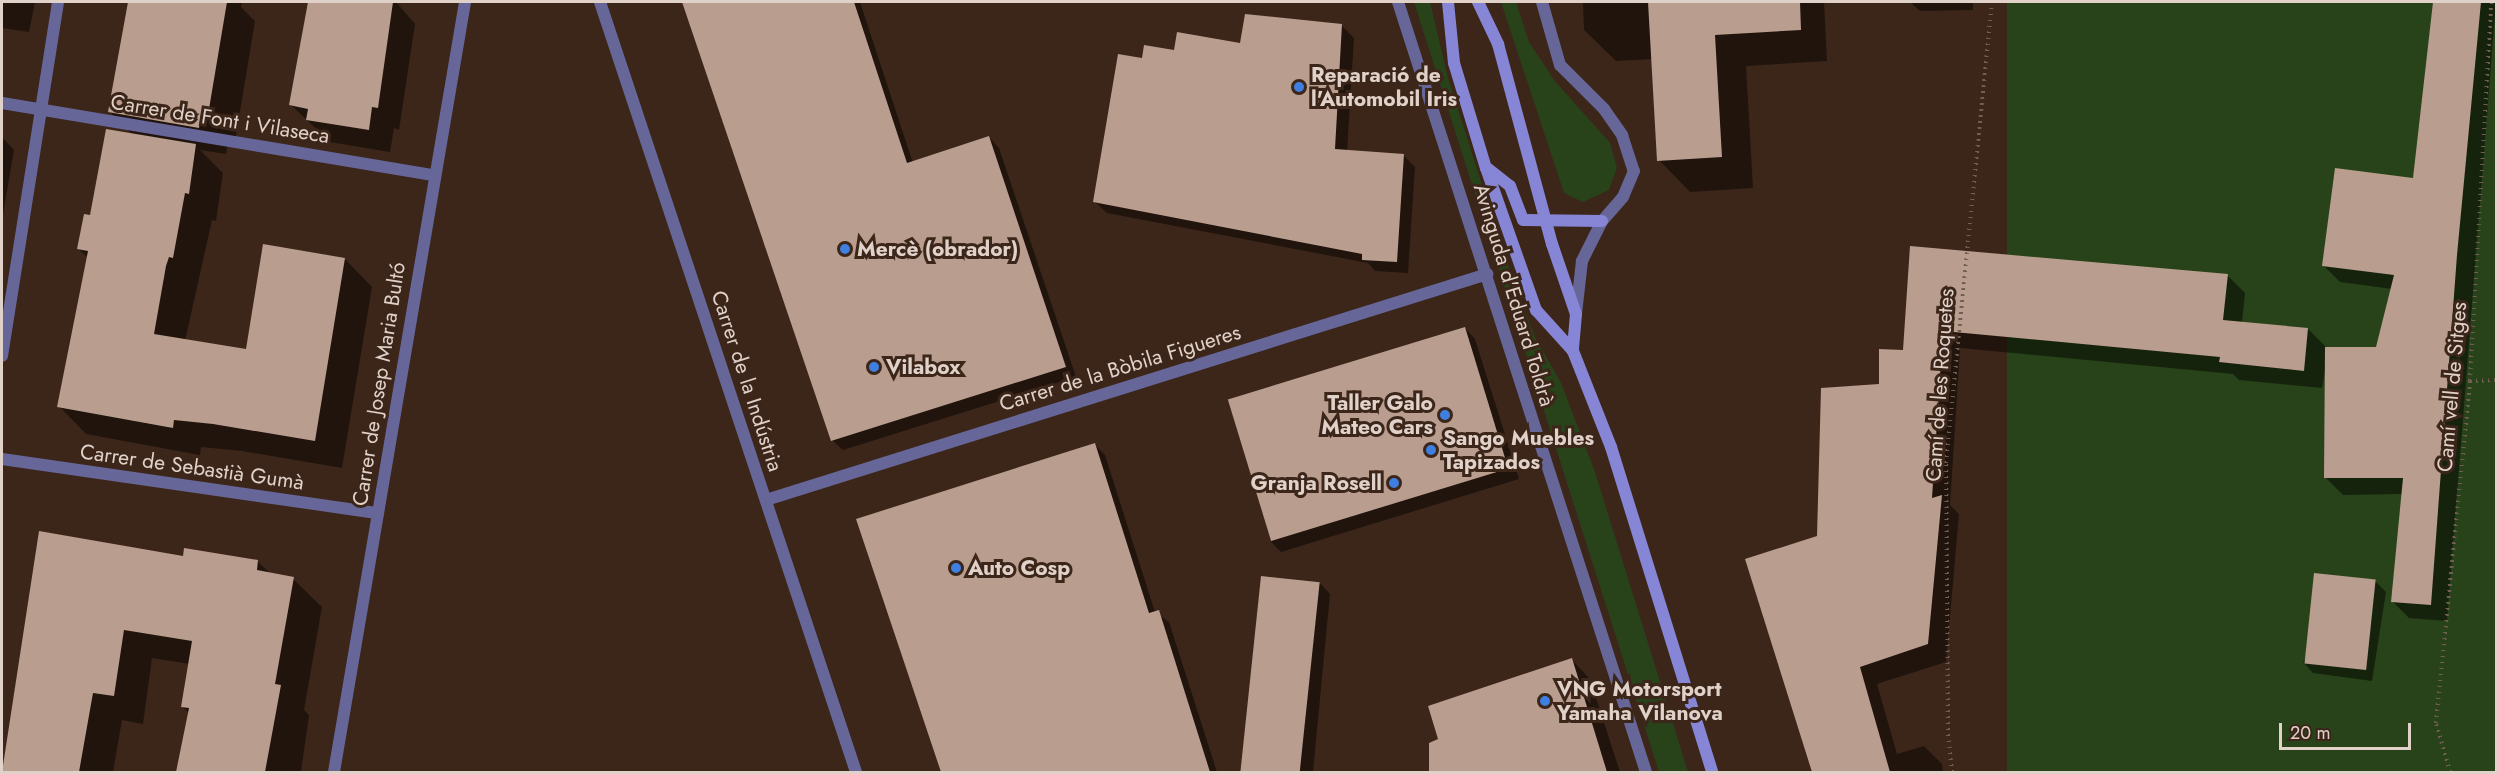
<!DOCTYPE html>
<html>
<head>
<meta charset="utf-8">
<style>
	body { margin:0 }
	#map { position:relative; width:2498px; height:774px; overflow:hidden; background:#3c261a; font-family:Jost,sans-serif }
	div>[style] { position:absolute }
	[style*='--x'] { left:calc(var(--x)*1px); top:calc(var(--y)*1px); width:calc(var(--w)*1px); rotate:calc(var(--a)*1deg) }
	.green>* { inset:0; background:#284319; transform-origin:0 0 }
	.shadow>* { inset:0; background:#0007 }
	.building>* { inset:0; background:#b99d8e; transform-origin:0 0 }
	.path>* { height:4px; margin-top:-2px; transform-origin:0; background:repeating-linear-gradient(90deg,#715e53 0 1.5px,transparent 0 6px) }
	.street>* { height:12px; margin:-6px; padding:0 6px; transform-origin:6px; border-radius:6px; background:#669 }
	.secondary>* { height:12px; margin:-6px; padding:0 6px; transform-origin:6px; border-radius:6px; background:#8786d6 }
	.dots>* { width:16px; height:16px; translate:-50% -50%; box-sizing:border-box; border:3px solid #3c261a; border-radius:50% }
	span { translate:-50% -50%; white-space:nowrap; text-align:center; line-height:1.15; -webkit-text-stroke:6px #3c261a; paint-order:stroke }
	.poi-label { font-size:21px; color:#e0d1c9; font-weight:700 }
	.left { translate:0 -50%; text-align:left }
	.right { translate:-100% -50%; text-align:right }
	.street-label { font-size:21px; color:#e0d1c9 }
	.frame { position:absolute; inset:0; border:3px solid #e0d1c9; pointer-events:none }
	.scale { position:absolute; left:2279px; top:723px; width:132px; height:27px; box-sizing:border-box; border:3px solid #e0d1c9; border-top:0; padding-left:8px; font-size:18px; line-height:21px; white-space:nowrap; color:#e0d1c9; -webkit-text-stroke:4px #3c261a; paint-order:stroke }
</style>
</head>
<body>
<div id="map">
	<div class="green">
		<div style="clip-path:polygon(1414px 2px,1430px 2px,1448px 78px,1506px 260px,1535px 337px,1561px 383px,1595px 472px,1688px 772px,1659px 772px)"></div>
		<div style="clip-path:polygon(1501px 2px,1516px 2px,1529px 42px,1554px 80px,1610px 143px,1617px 168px,1609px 190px,1583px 202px,1564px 193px)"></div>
		<div style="left:2007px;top:2px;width:489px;height:774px"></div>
	</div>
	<div class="shadow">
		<div style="clip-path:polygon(2px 2px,35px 2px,29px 32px,2px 28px)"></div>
		<div style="clip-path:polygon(130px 2px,242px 2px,241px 7px,255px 21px,235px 142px,228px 141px,226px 154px,200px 150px,223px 173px,216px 221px,212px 220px,185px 341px,247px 350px,345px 259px,372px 287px,342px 468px,242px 451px,201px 447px,200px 455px,86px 434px,59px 406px,88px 258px,78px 248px,133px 135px,110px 112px)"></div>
		<div style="clip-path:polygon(310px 2px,396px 2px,415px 24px,399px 130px,394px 128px,390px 152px,330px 142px,291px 105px)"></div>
		<div style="clip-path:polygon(684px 2px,860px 2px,913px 163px,989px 137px,999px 148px,1076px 377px,843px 450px,832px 440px)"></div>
		<div style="clip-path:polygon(1583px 2px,1831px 2px,1824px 2px,1827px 61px,1746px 66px,1753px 188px,1690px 192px,1659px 160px,1653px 59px,1616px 61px,1584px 30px)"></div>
		<div style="clip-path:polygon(1910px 2px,1973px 2px,1973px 10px,1920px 11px)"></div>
		<div style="clip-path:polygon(2435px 2px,2496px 2px,2447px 621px,2409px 618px,2392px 601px,2403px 494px,2343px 495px,2326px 478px,2326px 365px,2322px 388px,2239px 380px,2233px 374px,1960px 348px,1950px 505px,1959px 514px,1946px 662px,1877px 684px,1897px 754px,1924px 746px,1942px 764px,1943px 772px,1814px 772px,1747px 560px,1818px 537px,1880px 386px,1904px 352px,1912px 248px,2227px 275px,2245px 293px,2242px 323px,2308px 329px,2327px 348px,2378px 349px,2392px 289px,2340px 282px,2323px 265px,2414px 179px)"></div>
		<div style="clip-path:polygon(1342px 26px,1354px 38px,1347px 152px,1404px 156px,1415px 167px,1408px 273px,1375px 271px,1368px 263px,1107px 213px,1095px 202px,1143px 60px)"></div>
		<div style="clip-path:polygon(2px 137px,14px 150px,2px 220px)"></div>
		<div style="clip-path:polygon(1465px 328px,1475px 339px,1519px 479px,1281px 552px,1271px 542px)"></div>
		<div style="clip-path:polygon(1095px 445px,1105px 455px,1155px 612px,1169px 622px,1217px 772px,942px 772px,858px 520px)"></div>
		<div style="clip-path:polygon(40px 533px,185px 558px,257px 561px,271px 574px,293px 579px,322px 607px,304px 710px,309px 715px,301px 772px,178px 772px,189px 713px,183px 707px,190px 664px,152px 658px,143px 724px,122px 720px,113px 772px,2px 772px)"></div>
		<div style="clip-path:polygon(1263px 578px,1320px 583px,1330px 594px,1313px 772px,1244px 772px)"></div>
		<div style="clip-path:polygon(2375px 581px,2386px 592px,2372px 681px,2313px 673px,2303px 662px)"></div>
		<div style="clip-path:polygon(1572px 660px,1590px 679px,1620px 772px,1430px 772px,1430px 744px)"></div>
	</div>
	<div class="building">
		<div style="clip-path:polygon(128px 2px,227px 2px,208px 115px,201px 114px,199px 128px,108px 112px)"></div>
		<div style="clip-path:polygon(308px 2px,393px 2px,378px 108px,372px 107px,369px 130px,306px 120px,308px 109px,289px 105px)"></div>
		<div style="clip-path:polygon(682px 2px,854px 2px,907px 163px,989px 136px,1066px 367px,831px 441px)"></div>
		<div style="clip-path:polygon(1648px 2px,1800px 2px,1801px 30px,1715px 35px,1722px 157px,1657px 161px)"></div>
		<div style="clip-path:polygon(2433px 2px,2481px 2px,2457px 255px,2431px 605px,2391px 602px,2403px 478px,2324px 478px,2325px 347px,2376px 347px,2394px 275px,2322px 266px,2335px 168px,2413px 178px)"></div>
		<div style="clip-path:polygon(1245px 14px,1342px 24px,1335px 149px,1404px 154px,1397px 262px,1362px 260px,1362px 254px,1093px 202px,1118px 54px,1142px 58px,1144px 45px,1174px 50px,1177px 32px,1240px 43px)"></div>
		<div style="clip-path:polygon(106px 129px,196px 144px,189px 194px,185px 193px,173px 258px,169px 257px,166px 266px,154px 334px,246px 349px,263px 244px,345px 258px,315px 441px,213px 424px,174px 420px,173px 428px,57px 407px,88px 251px,77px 249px,84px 214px,90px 215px)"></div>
		<div style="clip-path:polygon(1910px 246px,2228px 274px,2223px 320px,2308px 328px,2304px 371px,2219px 362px,2220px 357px,1943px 331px,1932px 498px,1942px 495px,1928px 644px,1860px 667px,1890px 772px,1812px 772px,1745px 559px,1817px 536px,1821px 388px,1879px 384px,1879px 349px,1903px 350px)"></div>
		<div style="left:1465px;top:327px;width:148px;height:248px;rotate:73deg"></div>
		<div style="clip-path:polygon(1095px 443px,1149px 613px,1159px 610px,1210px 772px,941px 772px,856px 519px)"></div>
		<div style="clip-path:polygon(39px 531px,183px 556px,184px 548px,258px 560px,257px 570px,294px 577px,275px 684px,281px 685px,265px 772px,176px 772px,189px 708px,181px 707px,192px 641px,124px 630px,114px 696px,93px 693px,79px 772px,2px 772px)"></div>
		<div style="left:2314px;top:573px;width:62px;height:91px;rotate:6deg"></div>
		<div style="left:1261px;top:576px;width:59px;height:197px;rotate:6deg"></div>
		<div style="clip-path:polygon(1572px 658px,1607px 772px,1429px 772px,1429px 743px,1438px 739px,1428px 706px)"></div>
	</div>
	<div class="path">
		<div style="--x:2470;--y:381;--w:26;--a:-2"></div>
		<div style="--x:1952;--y:772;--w:36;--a:-96"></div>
		<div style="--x:1948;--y:736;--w:273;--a:-90.4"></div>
		<div style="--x:1946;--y:463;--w:463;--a:-84.3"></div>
		<div style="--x:2450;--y:772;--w:51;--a:-105.9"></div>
		<div style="--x:2436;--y:723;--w:344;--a:-84.3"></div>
		<div style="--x:2470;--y:381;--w:380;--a:-86.8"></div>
	</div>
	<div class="street">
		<div style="--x:600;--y:2;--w:811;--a:71.61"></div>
		<div style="--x:1398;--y:2;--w:809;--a:72.15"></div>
		<div style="--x:1542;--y:2;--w:66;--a:74.1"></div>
		<div style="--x:1560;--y:65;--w:62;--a:45"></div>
		<div style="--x:1604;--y:109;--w:32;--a:55"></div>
		<div style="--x:1622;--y:135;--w:38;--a:72"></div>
		<div style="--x:1634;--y:171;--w:28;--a:113"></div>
		<div style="--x:1623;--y:197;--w:32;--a:131"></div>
		<div style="--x:1602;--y:221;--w:45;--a:116.6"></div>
		<div style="--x:1582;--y:261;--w:53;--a:96.5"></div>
		<div style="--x:2;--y:103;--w:437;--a:9.5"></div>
		<div style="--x:2;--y:356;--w:358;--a:-81"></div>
		<div style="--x:2;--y:459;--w:380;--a:8.2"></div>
		<div style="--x:766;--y:500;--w:756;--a:-17.4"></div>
		<div style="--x:334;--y:772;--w:781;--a:-80.34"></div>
	</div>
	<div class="secondary">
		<div style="--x:1448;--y:2;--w:61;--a:84.4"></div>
		<div style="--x:1454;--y:63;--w:110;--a:73.1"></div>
		<div style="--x:1486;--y:168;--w:151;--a:70.6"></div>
		<div style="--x:1536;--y:310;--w:55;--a:47.9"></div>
		<div style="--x:1573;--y:351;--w:103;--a:68.4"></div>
		<div style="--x:1611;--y:447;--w:340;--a:72.7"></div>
		<div style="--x:1478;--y:2;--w:47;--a:64.5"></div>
		<div style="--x:1498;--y:44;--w:207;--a:74.9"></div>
		<div style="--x:1552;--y:244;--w:74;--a:71.1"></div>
		<div style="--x:1576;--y:314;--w:37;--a:95"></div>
		<div style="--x:1487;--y:168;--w:29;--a:38"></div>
		<div style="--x:1510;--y:186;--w:36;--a:69"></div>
		<div style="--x:1523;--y:220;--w:79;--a:0.7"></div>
	</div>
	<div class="dots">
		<div style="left:1299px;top:87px;background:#3f7fe0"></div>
		<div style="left:845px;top:249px;background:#3f7fe0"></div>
		<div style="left:874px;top:367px;background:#3f7fe0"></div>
		<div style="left:1445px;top:415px;background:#3f7fe0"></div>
		<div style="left:1431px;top:450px;background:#3f7fe0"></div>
		<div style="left:1394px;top:483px;background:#3f7fe0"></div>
		<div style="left:956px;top:568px;background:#3f7fe0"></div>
		<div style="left:1545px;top:701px;background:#3f7fe0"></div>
	</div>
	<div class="poi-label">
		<span class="left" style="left:1311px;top:87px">Reparació de<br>l'Automobil Iris</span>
		<span class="left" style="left:857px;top:249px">Mercè (obrador)</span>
		<span class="left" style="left:886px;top:367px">Vilabox</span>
		<span class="right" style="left:1433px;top:415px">Taller Galo<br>Mateo Cars</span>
		<span class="left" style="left:1443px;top:450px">Sango Muebles<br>Tapizados</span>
		<span class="right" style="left:1382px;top:483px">Granja Rosell</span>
		<span class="left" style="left:968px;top:568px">Auto Cosp</span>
		<span class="left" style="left:1557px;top:701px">VNG Motorsport<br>Yamaha Vilanova</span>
	</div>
	<div class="street-label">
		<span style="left:220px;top:119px;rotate:9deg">Carrer de Font i Vilaseca</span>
		<span style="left:1514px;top:295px;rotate:73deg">Avinguda d'Eduard Toldrà</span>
		<span style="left:1120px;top:368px;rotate:-17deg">Carrer de la Bòbila Figueres</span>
		<span style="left:747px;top:381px;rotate:72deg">Carrer de la Indústria</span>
		<span style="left:379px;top:384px;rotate:-81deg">Carrer de Josep Maria Bultó</span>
		<span style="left:1940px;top:385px;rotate:-86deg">Camí de les Roquetes</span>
		<span style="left:2452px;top:387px;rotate:-85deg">Camí vell de Sitges</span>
		<span style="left:192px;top:467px;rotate:8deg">Carrer de Sebastià Gumà</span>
	</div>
	<div class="frame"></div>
	<div class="scale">20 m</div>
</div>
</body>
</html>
